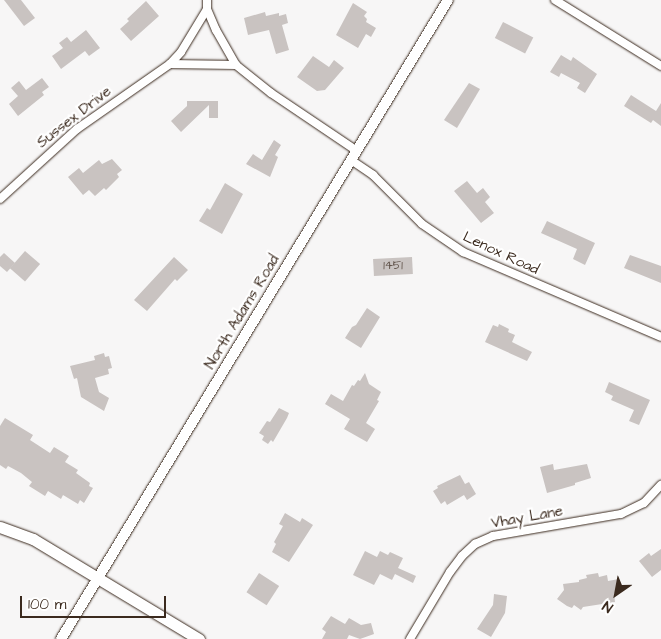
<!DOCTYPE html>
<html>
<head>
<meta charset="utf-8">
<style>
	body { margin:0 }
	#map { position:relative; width:661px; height:639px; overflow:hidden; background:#f7f6f6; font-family:"Architects Daughter",sans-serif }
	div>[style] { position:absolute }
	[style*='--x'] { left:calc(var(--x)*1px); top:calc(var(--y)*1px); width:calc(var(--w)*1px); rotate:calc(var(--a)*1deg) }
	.building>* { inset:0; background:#c9c3c1; transform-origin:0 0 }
	.roads { filter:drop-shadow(0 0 1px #3b2a1e) drop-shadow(0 0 1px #3b2a1e) }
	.minor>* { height:8px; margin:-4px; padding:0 4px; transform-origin:4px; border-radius:4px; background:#fff }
	.tertiary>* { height:10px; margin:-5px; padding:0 5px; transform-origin:5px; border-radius:5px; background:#fff }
	.secondary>* { height:11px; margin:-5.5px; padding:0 5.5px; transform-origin:5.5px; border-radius:5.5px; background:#fff }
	span { translate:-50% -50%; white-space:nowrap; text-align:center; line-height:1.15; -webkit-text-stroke:4.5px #fff; paint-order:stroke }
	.number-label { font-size:12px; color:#5e5047 }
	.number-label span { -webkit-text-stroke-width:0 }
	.street-label { font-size:15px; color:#3b2a1e }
	.north { position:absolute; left:591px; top:569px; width:50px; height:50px; -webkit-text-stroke:4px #fff; paint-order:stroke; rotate:213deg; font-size:14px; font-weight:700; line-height:20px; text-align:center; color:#3b2a1e }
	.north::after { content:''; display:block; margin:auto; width:18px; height:22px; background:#3b2a1e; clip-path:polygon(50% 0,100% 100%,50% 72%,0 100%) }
	.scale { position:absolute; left:20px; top:596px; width:146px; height:22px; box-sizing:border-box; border:2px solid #3b2a1e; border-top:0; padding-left:6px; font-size:15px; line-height:18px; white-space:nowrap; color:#3b2a1e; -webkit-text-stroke:4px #fff; paint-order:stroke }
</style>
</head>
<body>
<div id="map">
	<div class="building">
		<div style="clip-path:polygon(4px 0,21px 0,35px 18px,24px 26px)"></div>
		<div style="clip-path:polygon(146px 1px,159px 16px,131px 41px,120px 29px,129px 21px,127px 19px)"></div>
		<div style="clip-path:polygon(353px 3px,367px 12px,364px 16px,367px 19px,366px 22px,376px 28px,371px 37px,366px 34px,358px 48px,336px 35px)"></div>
		<div style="clip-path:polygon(265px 12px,266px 16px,279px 13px,279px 16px,286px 14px,288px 23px,282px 25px,289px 50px,276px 54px,269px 30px,248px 35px,244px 18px)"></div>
		<div style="left:503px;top:22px;width:34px;height:18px;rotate:27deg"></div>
		<div style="clip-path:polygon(86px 30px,100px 48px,89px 56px,85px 51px,61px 69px,52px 56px,63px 48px,59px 43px,67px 37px,71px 42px)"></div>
		<div style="clip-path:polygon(561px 55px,571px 61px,573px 57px,597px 74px,585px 93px,577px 88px,580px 83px,561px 73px,559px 77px,550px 72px)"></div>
		<div style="clip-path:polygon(313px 56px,329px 67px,334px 60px,344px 68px,325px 90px,317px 91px,297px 77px)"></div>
		<div style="clip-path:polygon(42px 78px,49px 87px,42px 92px,44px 95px,18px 116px,9px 104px,18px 96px,11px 88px,19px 81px,26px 90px)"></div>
		<div style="clip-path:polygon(469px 83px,480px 89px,457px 128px,444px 120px)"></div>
		<div style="clip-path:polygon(631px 95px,656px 111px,661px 103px,661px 126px,653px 120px,651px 123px,624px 106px)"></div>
		<div style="clip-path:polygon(187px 101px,218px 101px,218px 118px,209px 118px,209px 105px,181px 132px,171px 121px,187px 106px)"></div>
		<div style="clip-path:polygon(274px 140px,281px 145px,275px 155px,278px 157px,270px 177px,246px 164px,253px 154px,262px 160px)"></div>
		<div style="clip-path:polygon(112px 159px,122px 170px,117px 174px,119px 177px,106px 190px,104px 188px,95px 196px,89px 190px,83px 195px,68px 177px,79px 168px,83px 173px,99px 160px,102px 164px)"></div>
		<div style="clip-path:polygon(467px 181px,477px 193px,483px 188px,490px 197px,485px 202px,494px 213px,481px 223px,454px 191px)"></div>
		<div style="clip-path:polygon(225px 183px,243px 194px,222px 234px,199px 221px,207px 208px,210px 210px)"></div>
		<div style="clip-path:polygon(547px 221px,595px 243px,585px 265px,573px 259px,577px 249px,541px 233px)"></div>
		<div style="left:25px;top:251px;width:20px;height:23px;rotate:41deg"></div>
		<div style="clip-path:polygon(4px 253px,15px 263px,7px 272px,0 266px,0 257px)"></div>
		<div style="clip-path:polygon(630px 255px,661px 266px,661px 283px,624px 268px)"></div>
		<div style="clip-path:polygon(174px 257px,188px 270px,177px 281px,175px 279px,147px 311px,134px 300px)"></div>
		<div style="left:412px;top:257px;width:17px;height:39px;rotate:87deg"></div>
		<div style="clip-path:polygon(367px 308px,380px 317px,361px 348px,345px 338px,352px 327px,356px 325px)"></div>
		<div style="clip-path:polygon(499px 324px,509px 329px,508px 332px,515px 335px,512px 342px,532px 352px,527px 361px,485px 342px,493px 325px,498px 327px)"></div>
		<div style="clip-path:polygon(104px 353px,105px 357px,109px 356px,112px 368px,108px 369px,109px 374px,95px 378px,99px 392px,109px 398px,104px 411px,81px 397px,77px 378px,74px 379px,70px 366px,95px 360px,94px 356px)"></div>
		<div style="clip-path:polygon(365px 373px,369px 384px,381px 392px,377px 400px,379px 401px,366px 423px,375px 429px,367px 442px,344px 429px,350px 419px,325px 404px,331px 394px,343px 401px,352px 385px,354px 386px,358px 380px,360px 381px)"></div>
		<div style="clip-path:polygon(609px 382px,650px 400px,639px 425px,629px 421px,634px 410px,611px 400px,613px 396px,605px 392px)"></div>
		<div style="clip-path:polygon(279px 408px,289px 413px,287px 418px,273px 442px,271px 440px,268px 444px,262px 440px,264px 436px,259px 433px,267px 421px,270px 422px)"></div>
		<div style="clip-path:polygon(5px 418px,33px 435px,30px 440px,50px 453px,54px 447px,69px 456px,65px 462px,78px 470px,76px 473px,90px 483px,89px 486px,93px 488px,84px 503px,80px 500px,78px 504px,63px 495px,61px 499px,48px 491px,45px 496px,29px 486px,32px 482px,21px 473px,8px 466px,6px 469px,0 465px,0 426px)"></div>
		<div style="clip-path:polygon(553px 464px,554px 470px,587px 464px,591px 478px,575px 483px,575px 485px,547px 493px,540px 467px)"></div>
		<div style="clip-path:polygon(460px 475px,465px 484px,469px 482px,476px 494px,467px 500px,464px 495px,447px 505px,445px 501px,441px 504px,433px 491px,438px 488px,437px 486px)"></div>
		<div style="clip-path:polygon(285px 513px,300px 522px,302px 518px,313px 525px,289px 562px,272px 552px,276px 544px,274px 542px,283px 526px,279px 524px)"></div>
		<div style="clip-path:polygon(661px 549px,661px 570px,652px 577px,639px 561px,649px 553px,651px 556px)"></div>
		<div style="clip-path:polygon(365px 551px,377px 557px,380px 551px,388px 555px,390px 552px,403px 558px,398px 568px,416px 576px,413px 583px,395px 574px,392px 580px,380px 574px,374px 585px,353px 575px)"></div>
		<div style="left:259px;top:573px;width:24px;height:23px;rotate:33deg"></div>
		<div style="clip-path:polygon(598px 573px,599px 577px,607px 575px,608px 581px,619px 579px,621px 592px,614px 593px,615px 602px,583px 607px,581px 610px,574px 605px,572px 608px,567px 606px,557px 599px,564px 590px,563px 584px,579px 582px,579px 580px,587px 578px,586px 575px)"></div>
		<div style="clip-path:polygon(494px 594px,507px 596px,505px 613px,491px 637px,477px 629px,493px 605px)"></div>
		<div style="clip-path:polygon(331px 616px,345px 624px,349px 618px,361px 625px,371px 623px,374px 634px,360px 639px,349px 635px,347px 639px,322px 639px,326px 632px,322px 629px)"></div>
	</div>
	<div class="roads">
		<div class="minor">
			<div style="--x:555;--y:0;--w:125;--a:31.9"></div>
			<div style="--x:207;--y:9;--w:23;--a:67"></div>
			<div style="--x:216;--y:30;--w:40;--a:60.3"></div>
			<div style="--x:236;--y:65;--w:45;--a:38.7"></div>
			<div style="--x:271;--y:93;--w:104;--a:34"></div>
			<div style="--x:170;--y:64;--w:66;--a:0.9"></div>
			<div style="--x:351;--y:160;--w:27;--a:34"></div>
			<div style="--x:373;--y:175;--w:69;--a:45"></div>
			<div style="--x:422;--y:224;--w:50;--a:34.3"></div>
			<div style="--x:463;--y:252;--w:215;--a:23.2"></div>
			<div style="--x:0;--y:199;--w:104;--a:-42.3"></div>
			<div style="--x:77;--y:129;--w:113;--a:-35"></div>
			<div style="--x:170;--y:64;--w:16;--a:-47"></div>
			<div style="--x:181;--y:52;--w:50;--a:-58.8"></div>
			<div style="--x:207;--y:9;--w:9;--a:-90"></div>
			<div style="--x:410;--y:639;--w:78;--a:-59.2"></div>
			<div style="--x:450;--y:572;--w:20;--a:-53"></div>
			<div style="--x:462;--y:556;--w:18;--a:-43"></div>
			<div style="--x:475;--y:544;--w:20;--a:-24"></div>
			<div style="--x:493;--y:536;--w:130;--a:-9.8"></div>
			<div style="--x:621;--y:514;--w:25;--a:-26"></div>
			<div style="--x:644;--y:503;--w:25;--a:-47"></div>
		</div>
		<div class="tertiary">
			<div style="--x:61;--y:639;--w:747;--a:-58.8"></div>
		</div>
		<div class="secondary">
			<div style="--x:0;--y:527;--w:35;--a:20"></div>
			<div style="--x:33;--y:539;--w:194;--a:31.1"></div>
		</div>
	</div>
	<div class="number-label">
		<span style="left:393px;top:266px">1451</span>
	</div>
	<div class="street-label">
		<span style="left:74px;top:117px;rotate:-38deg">Sussex Drive</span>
		<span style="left:501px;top:253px;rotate:25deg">Lenox Road</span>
		<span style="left:242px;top:312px;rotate:-59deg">North Adams Road</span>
		<span style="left:527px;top:517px;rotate:-10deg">Vhay Lane</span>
	</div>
	<div class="north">N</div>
	<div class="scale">100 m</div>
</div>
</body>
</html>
